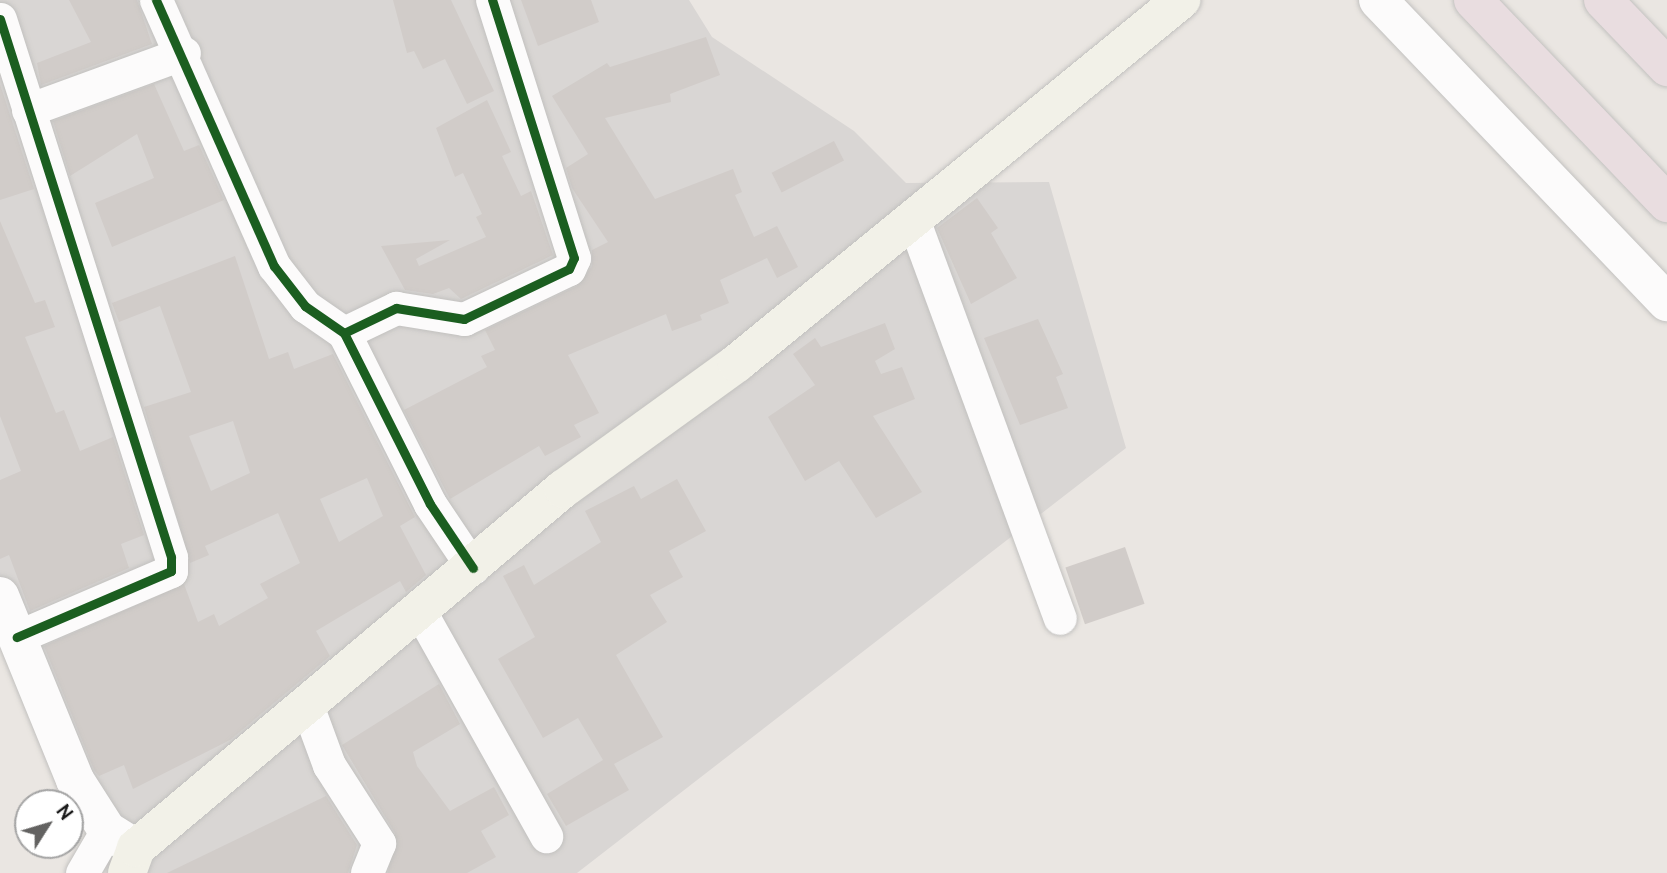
<!DOCTYPE html>
<html>
<head>
<meta charset="utf-8">
<style>
	body { margin:0 }
	#map { position:relative; width:1667px; height:873px; overflow:hidden; background:#eae6e2; font-family:Cabin,sans-serif }
	div>[style] { position:absolute }
	[style*='--x'] { left:calc(var(--x)*1px); top:calc(var(--y)*1px); width:calc(var(--w)*1px); rotate:calc(var(--a)*1deg) }
	.residential>* { inset:0; background:#d9d6d4 }
	.building>* { inset:0; background:#d1ccc9; transform-origin:0 0 }
	.roads { filter:drop-shadow(0 0 2px #c2c1bf) drop-shadow(0 0 2px #c2c1bf) }
	.minor>* { height:33px; margin:-16.5px; padding:0 16.5px; transform-origin:16.5px; border-radius:16.5px; background:#fcfbfb }
	.tertiary>* { height:38px; margin:-19px; padding:0 19px; transform-origin:19px; border-radius:19px; background:#fcfbfb }
	.secondary>* { height:38px; margin:-19px; padding:0 19px; transform-origin:19px; border-radius:19px; background:#f2f1e8 }
	.motorway>* { height:38px; margin:-19px; padding:0 19px; transform-origin:19px; border-radius:19px; background:#e9dde0 }
	.cycleway>* { height:9px; margin:-4.5px; padding:0 4.5px; transform-origin:4.5px; border-radius:4.5px; background:#1b5e20 }
	span { translate:-50% -50%; white-space:nowrap; text-align:center; line-height:1.15; -webkit-text-stroke:5px #fff; paint-order:stroke }
	.north { position:absolute; left:14px; top:789px; width:70px; height:70px; box-sizing:border-box; background:#fff; border:2px solid #a4a4a4; border-radius:50%; rotate:53deg; font-size:19px; font-weight:700; line-height:28px; text-align:center; color:#1b1b1b }
	.north::after { content:''; display:block; margin:auto; width:24px; height:32px; background:#636261; clip-path:polygon(50% 0,100% 100%,50% 72%,0 100%) }
</style>
</head>
<body>
<div id="map">
	<div class="residential">
		<div style="clip-path:polygon(0 0,689px 0,712px 37px,854px 131px,906px 183px,1049px 182px,1126px 448px,577px 873px,130px 873px,80px 788px,0 597px)"></div>
	</div>
	<div class="building">
		<div style="clip-path:polygon(69px 0,137px 0,152px 44px,41px 85px,37px 63px,91px 42px)"></div>
		<div style="clip-path:polygon(393px 0,451px 0,494px 91px,467px 104px,445px 59px,423px 69px,414px 51px,407px 53px)"></div>
		<div style="clip-path:polygon(521px 0,591px 0,599px 22px,538px 46px)"></div>
		<div style="clip-path:polygon(706px 37px,720px 75px,670px 94px,671px 102px,605px 118px,655px 199px,733px 169px,742px 192px,735px 195px,754px 237px,777px 226px,798px 267px,777px 278px,767px 258px,720px 280px,729px 303px,700px 315px,702px 320px,672px 331px,666px 314px,568px 355px,599px 413px,574px 425px,581px 437px,545px 456px,539px 446px,450px 499px,404px 410px,487px 367px,481px 356px,495px 350px,485px 330px,577px 286px,592px 266px,592px 250px,608px 242px,572px 188px,566px 168px,588px 154px,552px 96px,607px 63px,610px 67px)"></div>
		<div style="clip-path:polygon(0 84px,34px 189px,0 200px)"></div>
		<div style="clip-path:polygon(154px 84px,184px 151px,199px 145px,224px 200px,112px 247px,95px 203px,154px 178px,137px 134px,70px 176px,53px 121px)"></div>
		<div style="clip-path:polygon(487px 100px,511px 152px,502px 156px,521px 196px,531px 191px,553px 255px,461px 299px,449px 288px,433px 294px,405px 290px,381px 246px,450px 240px,416px 259px,419px 266px,486px 237px,476px 217px,482px 214px,463px 173px,455px 177px,436px 128px)"></div>
		<div style="left:834px;top:141px;width:22px;height:70px;rotate:63deg"></div>
		<div style="clip-path:polygon(977px 198px,998px 228px,991px 233px,1017px 278px,971px 304px,937px 228px)"></div>
		<div style="clip-path:polygon(0 221px,35px 303px,45px 300px,55px 327px,25px 337px,56px 413px,64px 410px,80px 451px,113px 437px,144px 535px,121px 544px,129px 568px,30px 611px,9px 555px,0 559px,0 480px,21px 471px,0 416px)"></div>
		<div style="clip-path:polygon(evenodd,235px 256px,269px 359px,288px 352px,294px 369px,333px 354px,415px 517px,400px 526px,426px 575px,406px 592px,400px 581px,316px 631px,330px 656px,230px 740px,133px 789px,124px 765px,99px 776px,94px 770px,44px 646px,184px 584px,198px 622px,214px 614px,219px 626px,268px 598px,260px 584px,300px 563px,278px 513px,205px 546px,209px 555px,190px 563px,144px 407px,191px 392px,160px 306px,119px 322px,112px 303px,235px 256px,233px 421px,250px 473px,211px 491px,189px 436px,233px 421px,235px 256px,367px 478px,383px 516px,339px 542px,320px 499px,367px 478px)"></div>
		<div style="clip-path:polygon(1038px 319px,1063px 374px,1056px 377px,1068px 408px,1020px 425px,984px 338px)"></div>
		<div style="clip-path:polygon(885px 323px,895px 349px,875px 361px,881px 374px,902px 367px,915px 399px,873px 416px,922px 492px,876px 518px,839px 461px,805px 481px,768px 417px,815px 385px,793px 354px,815px 338px,821px 347px)"></div>
		<div style="clip-path:polygon(677px 479px,706px 531px,669px 551px,683px 577px,650px 595px,667px 622px,616px 655px,663px 737px,614px 764px,629px 790px,566px 826px,547px 794px,603px 760px,578px 718px,543px 738px,498px 659px,535px 637px,503px 576px,524px 565px,534px 585px,601px 542px,585px 511px,634px 486px,641px 499px)"></div>
		<div style="left:1125px;top:547px;width:60px;height:63px;rotate:71deg"></div>
		<div style="clip-path:polygon(439px 684px,460px 724px,413px 752px,417px 766px,450px 811px,494px 787px,509px 815px,481px 831px,496px 857px,467px 873px,388px 873px,395px 833px,342px 745px)"></div>
		<div style="clip-path:polygon(326px 796px,357px 845px,348px 873px,167px 873px)"></div>
	</div>
	<div class="roads">
		<div class="minor">
			<div style="--x:156;--y:0;--w:291;--a:66.1"></div>
			<div style="--x:274;--y:266;--w:51;--a:52.2"></div>
			<div style="--x:305;--y:306;--w:47;--a:34.7"></div>
			<div style="--x:344;--y:333;--w:191;--a:63.3"></div>
			<div style="--x:430;--y:504;--w:77;--a:56.1"></div>
			<div style="--x:0;--y:19;--w:565;--a:72.37"></div>
			<div style="--x:171;--y:557;--w:14;--a:90"></div>
			<div style="--x:171;--y:571;--w:168;--a:156.8"></div>
			<div style="--x:28;--y:110;--w:166;--a:-20.1"></div>
			<div style="--x:913;--y:219;--w:425;--a:69.8"></div>
			<div style="--x:344;--y:333;--w:58;--a:-25.7"></div>
			<div style="--x:396;--y:308;--w:69;--a:9.2"></div>
			<div style="--x:464;--y:319;--w:116;--a:-25.5"></div>
			<div style="--x:569;--y:269;--w:12;--a:-66"></div>
			<div style="--x:574;--y:258;--w:271;--a:-107.6"></div>
			<div style="--x:421;--y:613;--w:256;--a:60.7"></div>
			<div style="--x:308;--y:708;--w:61;--a:69.8"></div>
			<div style="--x:329;--y:765;--w:93;--a:57.3"></div>
			<div style="--x:379;--y:843;--w:32;--a:112"></div>
			<div style="--x:82;--y:873;--w:50;--a:-59.8"></div>
		</div>
		<div class="tertiary">
			<div style="--x:1378;--y:0;--w:418;--a:46.3"></div>
			<div style="--x:0;--y:596;--w:199;--a:67.8"></div>
			<div style="--x:75;--y:780;--w:59;--a:57.4"></div>
			<div style="--x:107;--y:830;--w:34;--a:32"></div>
		</div>
		<div class="secondary">
			<div style="--x:127;--y:873;--w:27;--a:-70"></div>
			<div style="--x:136;--y:848;--w:558;--a:-40.06"></div>
			<div style="--x:563;--y:489;--w:215;--a:-35.9"></div>
			<div style="--x:737;--y:363;--w:574;--a:-39.27"></div>
		</div>
		<div class="motorway">
			<div style="--x:1473;--y:0;--w:281;--a:46.3"></div>
			<div style="--x:1603;--y:0;--w:93;--a:46.3"></div>
		</div>
	</div>
	<div class="cycleway">
		<div style="--x:156;--y:0;--w:291;--a:66.1"></div>
		<div style="--x:274;--y:266;--w:51;--a:52.2"></div>
		<div style="--x:305;--y:306;--w:47;--a:34.7"></div>
		<div style="--x:344;--y:333;--w:191;--a:63.3"></div>
		<div style="--x:430;--y:504;--w:77;--a:56.1"></div>
		<div style="--x:0;--y:19;--w:565;--a:72.37"></div>
		<div style="--x:171;--y:557;--w:14;--a:90"></div>
		<div style="--x:171;--y:571;--w:168;--a:156.8"></div>
		<div style="--x:344;--y:333;--w:58;--a:-25.7"></div>
		<div style="--x:396;--y:308;--w:69;--a:9.2"></div>
		<div style="--x:464;--y:319;--w:116;--a:-25.5"></div>
		<div style="--x:569;--y:269;--w:12;--a:-66"></div>
		<div style="--x:574;--y:258;--w:271;--a:-107.6"></div>
	</div>
	<div class="north">N</div>
</div>
</body>
</html>
